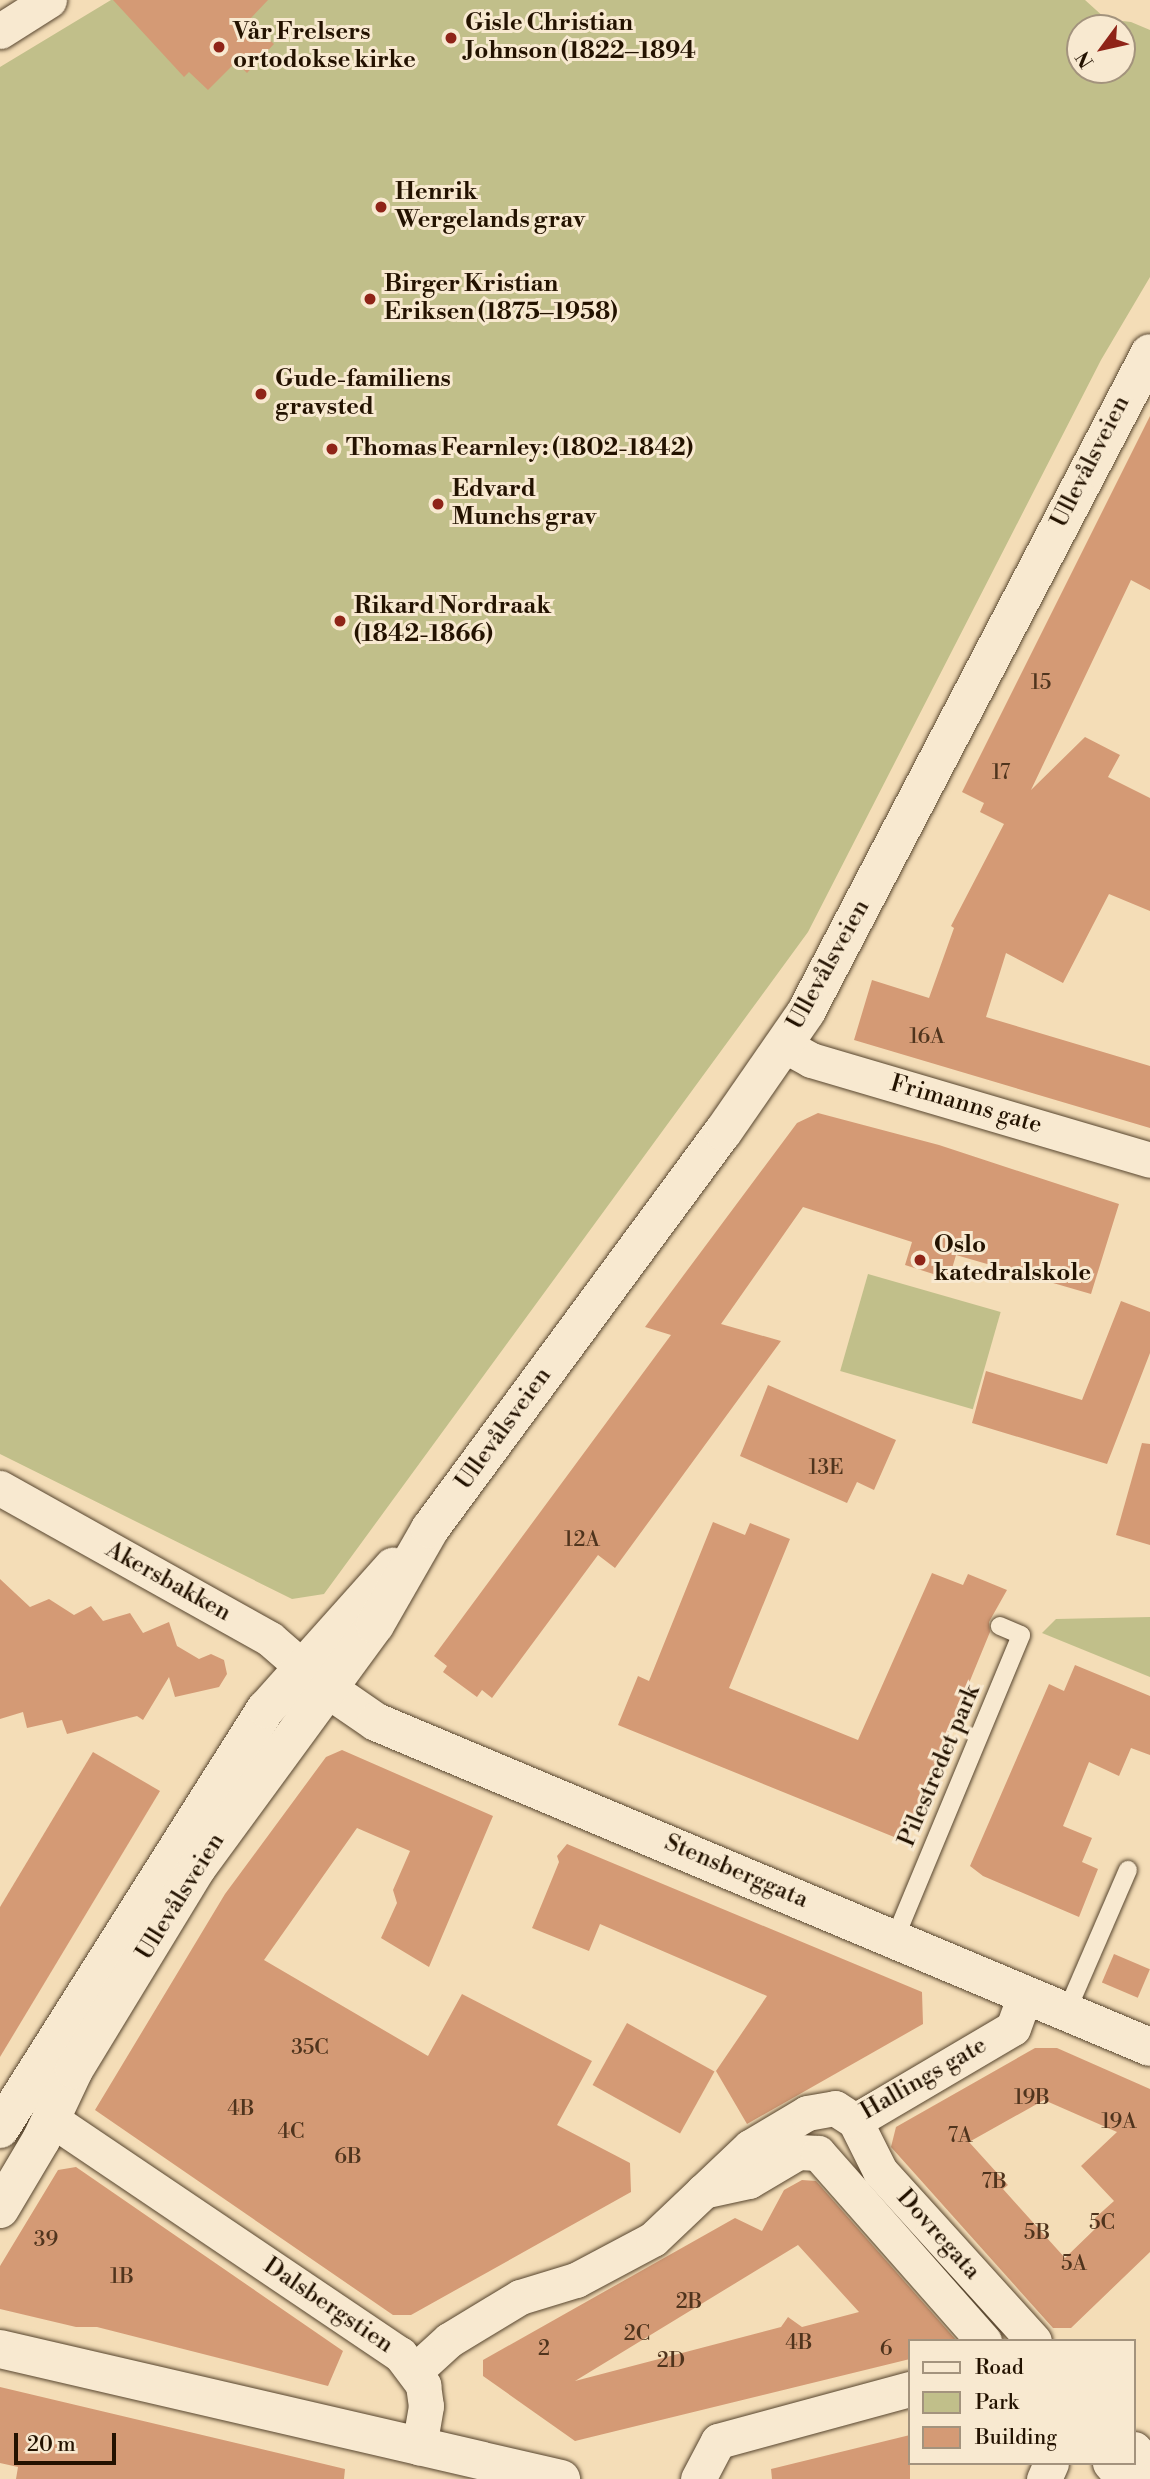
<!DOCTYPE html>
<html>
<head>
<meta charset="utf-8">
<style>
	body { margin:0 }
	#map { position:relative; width:1150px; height:2479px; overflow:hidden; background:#f4ddb7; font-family:"Libre Bodoni",serif }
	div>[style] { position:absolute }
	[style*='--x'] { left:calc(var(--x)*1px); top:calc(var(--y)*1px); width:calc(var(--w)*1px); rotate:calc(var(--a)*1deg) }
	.green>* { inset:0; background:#c1bf8a; transform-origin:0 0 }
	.building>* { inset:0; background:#d49a75; transform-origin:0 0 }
	.roads { filter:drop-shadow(0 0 2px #57452e) drop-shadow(0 0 2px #57452e) }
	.lane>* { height:18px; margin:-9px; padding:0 9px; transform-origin:9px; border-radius:9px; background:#f8e9d0 }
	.street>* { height:35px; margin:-17.5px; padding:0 17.5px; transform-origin:17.5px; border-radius:17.5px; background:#f8e9d0 }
	.secondary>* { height:38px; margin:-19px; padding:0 19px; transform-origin:19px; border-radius:19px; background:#f8e9d0 }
	.dots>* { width:19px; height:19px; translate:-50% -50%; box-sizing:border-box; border:4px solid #f8e9d0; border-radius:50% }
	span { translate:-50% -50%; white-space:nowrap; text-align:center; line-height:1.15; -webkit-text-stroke:6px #f8e9d0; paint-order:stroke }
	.number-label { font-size:21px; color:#4f341d }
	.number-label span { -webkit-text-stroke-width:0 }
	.poi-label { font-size:24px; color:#231200; font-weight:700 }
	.left { translate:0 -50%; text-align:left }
	.street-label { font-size:24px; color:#231200 }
	.legend { position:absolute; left:908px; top:2339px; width:228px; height:126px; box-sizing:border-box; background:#f8e9d0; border:2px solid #a3937d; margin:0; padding:9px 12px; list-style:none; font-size:21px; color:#231200 }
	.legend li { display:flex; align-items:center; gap:14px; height:35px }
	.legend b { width:35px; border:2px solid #a3937d }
	.north { position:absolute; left:1066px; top:14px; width:70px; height:70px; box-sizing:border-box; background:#f8e9d0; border:2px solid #a3937d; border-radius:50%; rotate:237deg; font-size:19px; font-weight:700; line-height:28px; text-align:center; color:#231200 }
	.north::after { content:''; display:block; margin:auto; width:24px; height:32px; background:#8f2418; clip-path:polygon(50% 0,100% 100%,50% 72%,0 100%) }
	.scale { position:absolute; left:14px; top:2433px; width:102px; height:32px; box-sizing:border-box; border:4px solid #231200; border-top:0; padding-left:9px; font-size:21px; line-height:24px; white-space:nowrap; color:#231200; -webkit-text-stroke:5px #f8e9d0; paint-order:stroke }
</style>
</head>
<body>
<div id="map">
	<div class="green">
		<div style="clip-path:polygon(evenodd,111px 0,1085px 0,1106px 19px,1131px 22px,1150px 30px,1150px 277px,1101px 360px,808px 932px,324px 1594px,292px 1599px,0 1454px,0 67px,111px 0,1080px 28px,1122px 28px,1122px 70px,1080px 70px,1080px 28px)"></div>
		<div style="left:868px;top:1274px;width:138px;height:101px;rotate:16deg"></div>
		<div style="clip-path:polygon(1150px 1617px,1150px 1677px,1042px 1633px,1056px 1619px)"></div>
	</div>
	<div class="building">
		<div style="clip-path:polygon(113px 0,268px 0,249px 20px,274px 44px,247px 73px,236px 62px,208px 90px,189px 72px,184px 77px)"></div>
		<div style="clip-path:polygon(1150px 416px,1150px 590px,1131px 580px,1031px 790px,1085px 737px,1120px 755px,1108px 777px,1150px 798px,1150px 911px,1109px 894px,1063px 983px,1006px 953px,986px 1017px,1150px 1066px,1150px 1128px,854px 1040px,872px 980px,929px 998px,954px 928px,951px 926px,1004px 824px,980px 812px,984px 803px,962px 792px)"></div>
		<div style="clip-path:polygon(818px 1113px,939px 1145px,1119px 1204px,1091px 1294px,956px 1255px,949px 1279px,905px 1265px,912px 1242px,803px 1207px,721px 1324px,781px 1341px,615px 1568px,598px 1555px,492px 1698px,482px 1690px,477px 1697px,443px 1672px,447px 1666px,434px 1656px,671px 1335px,645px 1327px,797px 1123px)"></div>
		<div style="clip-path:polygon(1121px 1301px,1150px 1312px,1150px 1353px,1107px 1464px,972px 1423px,986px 1371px,1082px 1400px)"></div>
		<div style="clip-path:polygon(768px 1385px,896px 1440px,874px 1490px,857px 1482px,847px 1503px,740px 1456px)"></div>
		<div style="clip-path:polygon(1142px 1443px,1150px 1444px,1150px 1545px,1116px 1535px)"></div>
		<div style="clip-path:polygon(713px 1522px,745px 1535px,750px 1523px,790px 1539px,729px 1688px,858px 1740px,932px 1573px,963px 1585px,968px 1574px,1007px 1590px,989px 1622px,990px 1632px,904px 1841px,618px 1725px,638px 1676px,649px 1681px)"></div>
		<div style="clip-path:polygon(0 1579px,30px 1607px,49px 1599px,74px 1615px,91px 1606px,103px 1621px,130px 1613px,143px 1633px,169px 1622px,177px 1646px,199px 1659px,211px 1654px,224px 1660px,227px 1674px,219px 1687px,175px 1697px,169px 1677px,143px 1720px,137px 1716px,67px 1734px,62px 1720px,27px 1728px,23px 1712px,0 1719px)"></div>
		<div style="clip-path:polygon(1075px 1665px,1150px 1696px,1150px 1755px,1131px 1748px,1119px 1776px,1089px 1762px,1063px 1826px,1092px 1838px,1082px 1862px,1098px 1869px,1079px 1917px,983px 1876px,970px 1866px,1049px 1684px,1064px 1691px)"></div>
		<div style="clip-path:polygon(342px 1750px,493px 1816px,429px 1967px,381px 1938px,397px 1903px,393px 1890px,410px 1851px,357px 1828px,264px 1960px,428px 2056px,462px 1994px,592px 2061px,557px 2125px,630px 2163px,631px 2192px,411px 2315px,393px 2315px,95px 2110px,225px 1894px,326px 1757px)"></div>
		<div style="clip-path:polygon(93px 1752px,160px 1791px,0 2057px,0 1907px)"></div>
		<div style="clip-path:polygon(567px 1844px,922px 1992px,923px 2024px,747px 2124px,716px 2071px,767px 1996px,600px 1924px,589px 1951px,532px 1928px,559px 1862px,557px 1856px)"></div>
		<div style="left:1114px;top:1954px;width:39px;height:31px;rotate:23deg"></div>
		<div style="left:627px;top:2023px;width:100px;height:71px;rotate:29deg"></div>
		<div style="clip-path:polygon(evenodd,1035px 2048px,1057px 2048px,1150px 2089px,1150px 2252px,1071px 2328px,1053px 2328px,891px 2147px,896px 2127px,1035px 2048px,1044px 2100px,1117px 2132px,1081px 2166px,1114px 2201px,1095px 2218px,1096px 2228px,1065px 2258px,1003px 2189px,1008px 2185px,969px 2142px,1044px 2100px)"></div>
		<div style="clip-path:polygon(76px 2167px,343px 2351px,328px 2386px,97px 2327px,76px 2327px,0 2309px,0 2266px,58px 2170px)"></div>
		<div style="clip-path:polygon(evenodd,802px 2180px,816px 2181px,957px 2341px,910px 2341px,910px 2359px,575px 2441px,483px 2376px,483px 2360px,735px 2218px,762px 2231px,784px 2190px,802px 2180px,798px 2245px,859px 2312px,802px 2327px,788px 2317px,781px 2327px,575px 2381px,798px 2245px)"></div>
		<div style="clip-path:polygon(0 2387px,345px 2469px,344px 2479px,16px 2479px,18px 2467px,0 2463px)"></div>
		<div style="clip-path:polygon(910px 2435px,910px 2479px,772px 2479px,771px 2469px)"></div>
	</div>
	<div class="roads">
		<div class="lane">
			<div style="--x:895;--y:1938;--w:328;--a:-67.4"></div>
			<div style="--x:1021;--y:1635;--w:23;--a:-157"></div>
			<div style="--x:1066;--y:2013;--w:156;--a:-66.6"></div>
		</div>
		<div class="street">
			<div style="--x:0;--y:31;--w:58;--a:-32.3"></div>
			<div style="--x:784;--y:1045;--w:31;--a:29"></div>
			<div style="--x:811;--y:1060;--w:353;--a:16.4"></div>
			<div style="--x:0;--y:1488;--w:309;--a:29.2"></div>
			<div style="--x:270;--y:1639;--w:72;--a:41"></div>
			<div style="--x:51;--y:2119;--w:421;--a:34"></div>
			<div style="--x:400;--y:2354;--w:39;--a:53"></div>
			<div style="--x:423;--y:2385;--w:21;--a:82"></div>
			<div style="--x:426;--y:2406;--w:42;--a:99.7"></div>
			<div style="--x:855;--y:2121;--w:56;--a:63.4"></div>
			<div style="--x:880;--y:2171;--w:229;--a:47.8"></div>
			<div style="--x:703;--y:2191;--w:47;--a:-12.3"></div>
			<div style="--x:749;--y:2181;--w:57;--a:-30.6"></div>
			<div style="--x:798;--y:2152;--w:20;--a:3"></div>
			<div style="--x:818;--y:2153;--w:251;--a:48.6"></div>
			<div style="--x:415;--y:2371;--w:46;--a:-42.4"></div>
			<div style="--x:449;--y:2340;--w:83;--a:-31.2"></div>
			<div style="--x:520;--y:2297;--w:59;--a:-16.9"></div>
			<div style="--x:576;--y:2280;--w:87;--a:-28"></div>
			<div style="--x:653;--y:2239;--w:134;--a:-43.5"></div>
			<div style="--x:750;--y:2147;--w:66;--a:-30.8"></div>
			<div style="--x:807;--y:2113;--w:28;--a:-10"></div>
			<div style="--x:835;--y:2108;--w:24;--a:33"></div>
			<div style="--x:855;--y:2121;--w:183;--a:-30.5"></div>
			<div style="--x:1013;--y:2028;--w:35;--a:-70"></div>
			<div style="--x:1134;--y:2449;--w:23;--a:47"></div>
			<div style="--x:1110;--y:2463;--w:21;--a:49"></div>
			<div style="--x:698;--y:2479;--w:43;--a:-62.2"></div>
			<div style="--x:718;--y:2441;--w:199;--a:-15.2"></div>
			<div style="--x:1044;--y:2479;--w:17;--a:-66"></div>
		</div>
		<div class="secondary">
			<div style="--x:328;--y:1689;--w:58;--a:34.5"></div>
			<div style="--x:376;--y:1722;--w:839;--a:22.78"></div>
			<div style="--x:0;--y:2129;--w:497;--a:-57.7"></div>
			<div style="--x:266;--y:1709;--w:191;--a:-48.2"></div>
			<div style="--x:0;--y:2209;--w:80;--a:-59.3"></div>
			<div style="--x:41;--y:2140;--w:77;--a:-64.8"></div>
			<div style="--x:74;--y:2070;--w:237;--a:-58.7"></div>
			<div style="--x:197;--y:1868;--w:301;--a:-53.8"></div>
			<div style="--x:375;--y:1625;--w:111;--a:-60.2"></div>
			<div style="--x:430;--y:1529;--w:493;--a:-53.6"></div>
			<div style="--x:723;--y:1132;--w:146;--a:-55.3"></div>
			<div style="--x:806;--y:1012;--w:743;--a:-62.44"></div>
			<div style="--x:0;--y:2349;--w:576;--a:13.05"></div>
		</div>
	</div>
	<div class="dots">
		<div style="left:451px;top:38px;background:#8f2418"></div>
		<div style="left:219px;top:47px;background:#8f2418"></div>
		<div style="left:381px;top:207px;background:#8f2418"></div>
		<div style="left:370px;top:299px;background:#8f2418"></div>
		<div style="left:261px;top:394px;background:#8f2418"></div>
		<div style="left:332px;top:449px;background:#8f2418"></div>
		<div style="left:438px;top:504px;background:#8f2418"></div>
		<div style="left:340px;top:621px;background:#8f2418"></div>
		<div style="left:920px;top:1260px;background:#8f2418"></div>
	</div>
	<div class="number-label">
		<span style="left:1041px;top:683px">15</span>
		<span style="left:1001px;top:773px">17</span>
		<span style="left:927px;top:1037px">16A</span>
		<span style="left:826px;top:1468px">13E</span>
		<span style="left:582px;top:1540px">12A</span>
		<span style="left:310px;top:2048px">35C</span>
		<span style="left:1032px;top:2098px">19B</span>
		<span style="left:241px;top:2109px">4B</span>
		<span style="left:1119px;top:2122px">19A</span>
		<span style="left:291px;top:2132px">4C</span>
		<span style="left:960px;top:2136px">7A</span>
		<span style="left:348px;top:2157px">6B</span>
		<span style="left:994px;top:2182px">7B</span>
		<span style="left:1102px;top:2223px">5C</span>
		<span style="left:1037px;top:2233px">5B</span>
		<span style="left:46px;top:2240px">39</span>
		<span style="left:1074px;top:2264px">5A</span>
		<span style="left:122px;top:2277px">1B</span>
		<span style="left:689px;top:2302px">2B</span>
		<span style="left:637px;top:2334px">2C</span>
		<span style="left:799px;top:2343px">4B</span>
		<span style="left:544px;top:2349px">2</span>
		<span style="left:886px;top:2349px">6</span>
		<span style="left:671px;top:2361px">2D</span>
	</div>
	<div class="poi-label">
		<span class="left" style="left:465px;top:38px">Gisle Christian<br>Johnson (1822–1894</span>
		<span class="left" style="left:233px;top:47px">Vår Frelsers<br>ortodokse kirke</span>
		<span class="left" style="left:395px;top:207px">Henrik<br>Wergelands grav</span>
		<span class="left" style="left:384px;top:299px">Birger Kristian<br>Eriksen (1875–1958)</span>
		<span class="left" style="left:275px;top:394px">Gude-familiens<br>gravsted</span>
		<span class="left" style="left:346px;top:449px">Thomas Fearnley: (1802-1842)</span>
		<span class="left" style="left:452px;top:504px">Edvard<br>Munchs grav</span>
		<span class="left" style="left:354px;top:621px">Rikard Nordraak<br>(1842-1866)</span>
		<span class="left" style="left:934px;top:1260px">Oslo<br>katedralskole</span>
	</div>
	<div class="street-label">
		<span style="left:1091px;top:462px;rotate:-63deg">Ullevålsveien</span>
		<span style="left:829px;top:965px;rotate:-61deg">Ullevålsveien</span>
		<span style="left:966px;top:1105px;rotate:16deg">Frimanns gate</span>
		<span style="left:504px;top:1429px;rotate:-54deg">Ullevålsveien</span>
		<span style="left:168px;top:1582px;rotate:29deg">Akersbakken</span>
		<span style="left:940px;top:1766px;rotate:-67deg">Pilestredet park</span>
		<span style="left:736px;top:1872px;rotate:23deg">Stensberggata</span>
		<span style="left:181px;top:1897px;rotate:-58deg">Ullevålsveien</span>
		<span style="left:924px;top:2079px;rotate:-30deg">Hallings gate</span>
		<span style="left:938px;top:2235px;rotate:48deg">Dovregata</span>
		<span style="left:328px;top:2306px;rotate:34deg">Dalsbergstien</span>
	</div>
	<ul class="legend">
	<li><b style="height:9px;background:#f8e9d0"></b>Road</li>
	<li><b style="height:19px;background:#c1bf8a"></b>Park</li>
	<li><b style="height:19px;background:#d49a75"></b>Building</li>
	</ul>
	<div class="north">N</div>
	<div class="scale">20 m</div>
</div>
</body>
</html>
